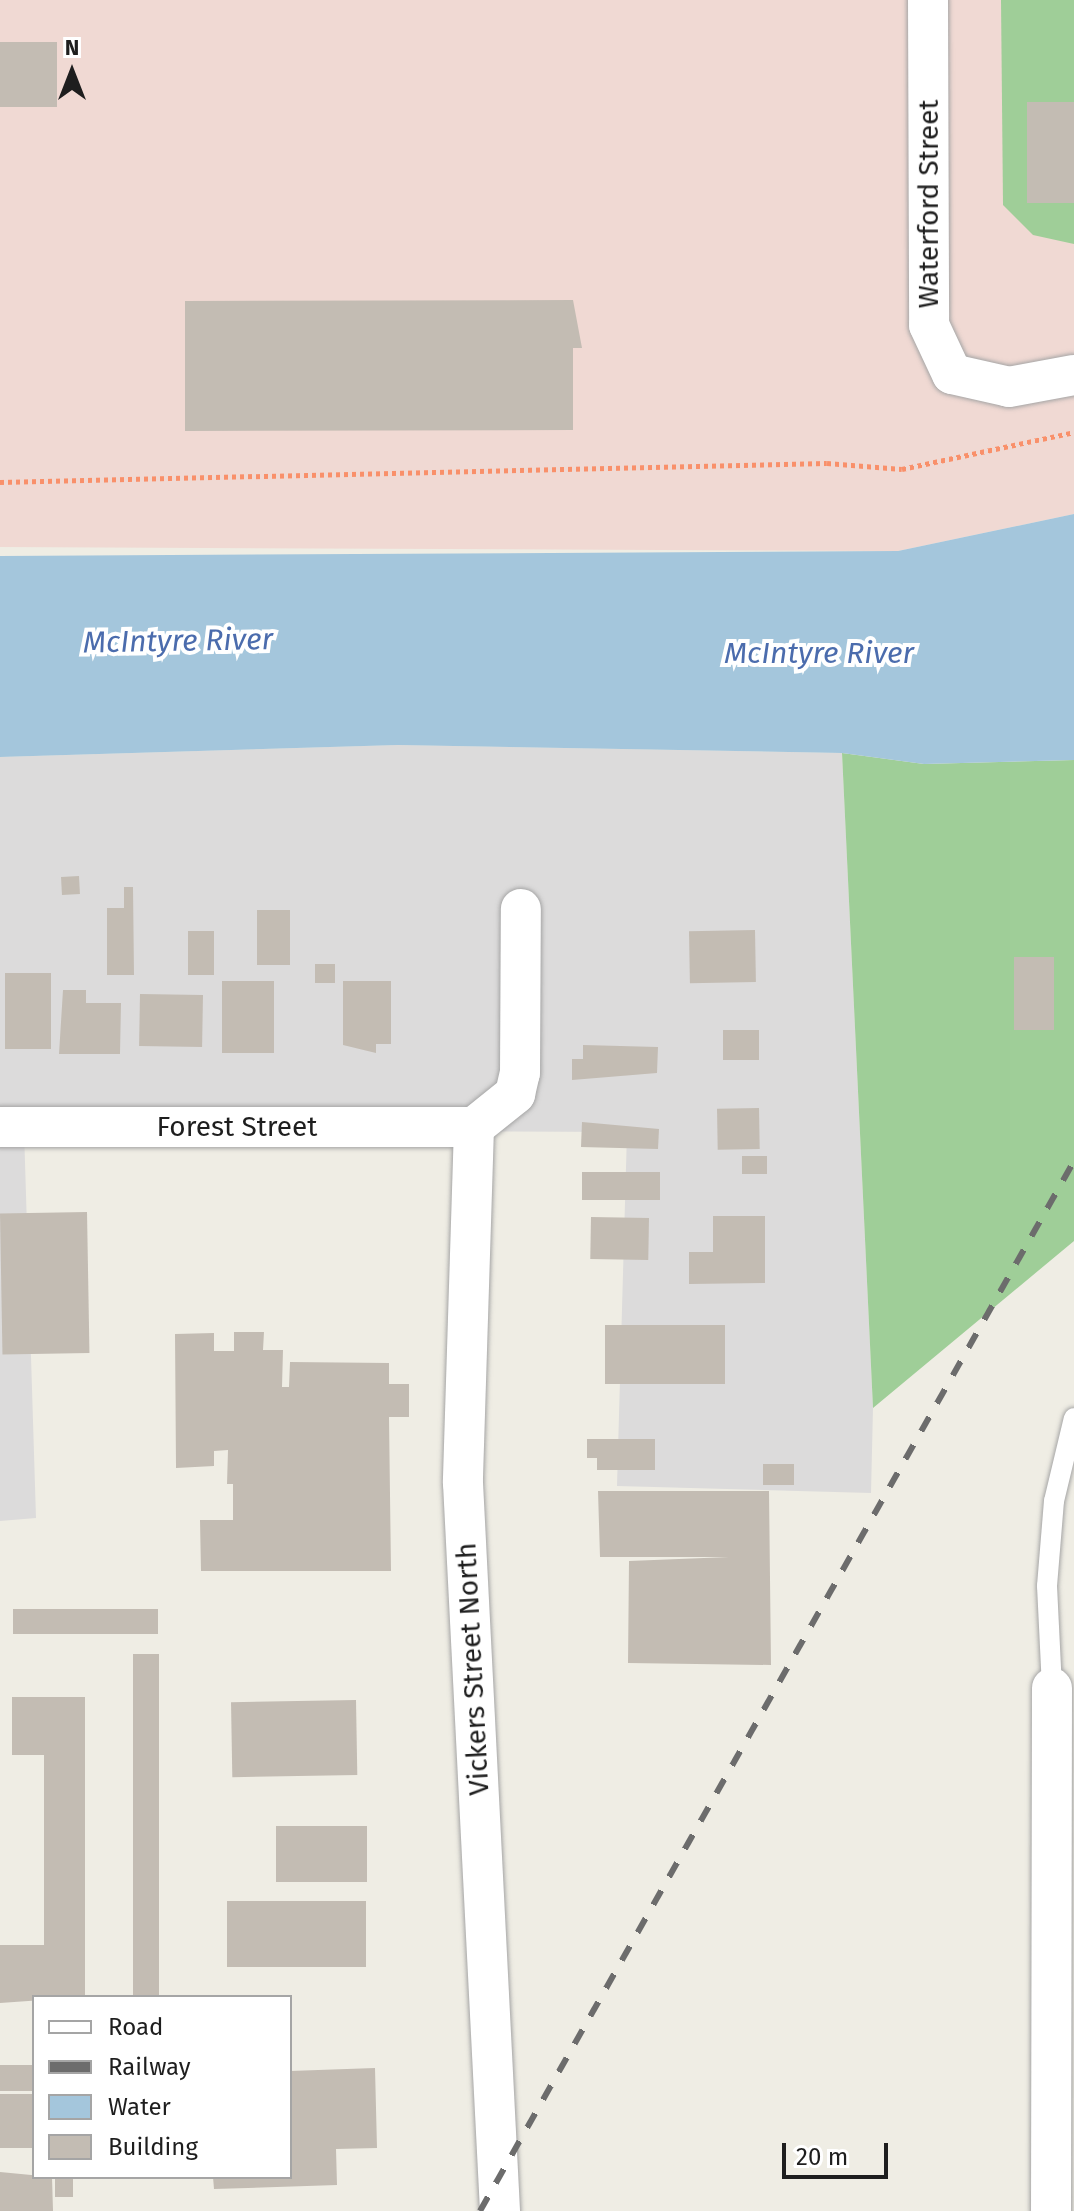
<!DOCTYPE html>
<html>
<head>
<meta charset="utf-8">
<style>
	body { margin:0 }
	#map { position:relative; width:1074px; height:2211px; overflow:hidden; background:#efede4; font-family:"Fira Sans",sans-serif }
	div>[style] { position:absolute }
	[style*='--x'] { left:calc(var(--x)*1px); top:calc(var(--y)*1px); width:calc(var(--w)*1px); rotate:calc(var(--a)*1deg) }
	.residential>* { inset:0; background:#dcdbdb }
	.commercial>* { inset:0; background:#f0d9d3 }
	.forest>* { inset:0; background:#9fce98 }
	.water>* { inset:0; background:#a4c6dc }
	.building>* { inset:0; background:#c3bcb3; transform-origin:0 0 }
	.path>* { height:5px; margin-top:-2.5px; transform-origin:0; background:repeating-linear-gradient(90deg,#f9906a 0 4px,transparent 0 8px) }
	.roads { filter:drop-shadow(0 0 2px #a5a5a5) drop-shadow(0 0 2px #a5a5a5) }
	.service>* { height:20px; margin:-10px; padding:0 10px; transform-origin:10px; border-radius:10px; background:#fff }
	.minor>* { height:40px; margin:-20px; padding:0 20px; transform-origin:20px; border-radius:20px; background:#fff }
	.rail>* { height:6px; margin-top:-3px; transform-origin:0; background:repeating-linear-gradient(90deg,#6c6c6c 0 16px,transparent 0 32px) }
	span { translate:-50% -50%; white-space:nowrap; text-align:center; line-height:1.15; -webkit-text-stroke:8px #fff; paint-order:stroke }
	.street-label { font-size:28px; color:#1e1e1e }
	.water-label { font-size:30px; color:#4b6cad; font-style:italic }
	.legend { position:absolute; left:32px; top:1995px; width:260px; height:184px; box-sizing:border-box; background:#fff; border:2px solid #a5a5a5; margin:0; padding:10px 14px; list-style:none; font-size:24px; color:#1e1e1e }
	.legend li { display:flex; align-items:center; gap:16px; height:40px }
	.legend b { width:40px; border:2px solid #a5a5a5 }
	.north { position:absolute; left:32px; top:32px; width:80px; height:80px; -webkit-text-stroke:6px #fff; paint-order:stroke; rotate:0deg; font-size:22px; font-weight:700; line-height:32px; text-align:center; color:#1e1e1e }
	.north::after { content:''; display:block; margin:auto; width:28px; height:36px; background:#1e1e1e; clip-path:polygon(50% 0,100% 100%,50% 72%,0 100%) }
	.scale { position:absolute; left:782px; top:2143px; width:106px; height:36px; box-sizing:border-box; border:4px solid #1e1e1e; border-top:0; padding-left:10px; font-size:24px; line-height:28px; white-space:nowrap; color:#1e1e1e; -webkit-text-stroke:6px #fff; paint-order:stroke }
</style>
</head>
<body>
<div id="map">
	<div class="residential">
		<div style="clip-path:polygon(398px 745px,842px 753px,873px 1408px,871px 1493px,617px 1486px,627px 1132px,24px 1130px,36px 1518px,0 1521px,0 757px)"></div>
	</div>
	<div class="commercial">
		<div style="clip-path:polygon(0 0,1074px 0,1074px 514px,898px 551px,0 547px)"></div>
	</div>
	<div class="forest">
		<div style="clip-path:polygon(1001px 0,1074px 0,1074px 244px,1033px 235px,1003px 205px)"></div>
		<div style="clip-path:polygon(842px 753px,924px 764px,1074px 760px,1074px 1241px,873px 1408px)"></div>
	</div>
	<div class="water">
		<div style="clip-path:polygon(1074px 514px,1074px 760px,924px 764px,842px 753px,398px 745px,0 757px,0 556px,898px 551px)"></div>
	</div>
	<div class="building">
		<div style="left:0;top:42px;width:57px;height:65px"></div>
		<div style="left:1027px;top:102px;width:47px;height:101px"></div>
		<div style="clip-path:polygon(573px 300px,582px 348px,573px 348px,573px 430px,185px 431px,185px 301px)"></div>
		<div style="left:79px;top:876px;width:18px;height:18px;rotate:87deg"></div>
		<div style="clip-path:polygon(124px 887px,133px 887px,134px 975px,107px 975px,107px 908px,124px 908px)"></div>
		<div style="left:257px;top:910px;width:33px;height:55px"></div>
		<div style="left:755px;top:930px;width:52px;height:66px;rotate:89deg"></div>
		<div style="left:188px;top:931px;width:26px;height:44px"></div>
		<div style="left:1054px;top:957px;width:73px;height:40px;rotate:90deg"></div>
		<div style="left:315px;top:964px;width:20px;height:19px"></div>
		<div style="left:5px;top:973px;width:46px;height:76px"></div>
		<div style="left:222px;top:981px;width:52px;height:72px"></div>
		<div style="clip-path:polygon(343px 981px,391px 981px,391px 1044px,376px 1044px,376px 1053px,343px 1045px)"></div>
		<div style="clip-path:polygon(63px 990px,86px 990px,86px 1003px,121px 1003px,120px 1054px,59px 1054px)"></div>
		<div style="left:140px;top:994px;width:63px;height:52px;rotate:1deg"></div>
		<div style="left:723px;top:1030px;width:36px;height:30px"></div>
		<div style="clip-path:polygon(583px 1045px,658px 1047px,657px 1073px,572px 1080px,572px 1059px,583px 1059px)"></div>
		<div style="left:759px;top:1108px;width:41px;height:42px;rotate:89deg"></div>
		<div style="clip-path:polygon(582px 1122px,659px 1129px,658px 1149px,581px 1147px)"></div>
		<div style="left:742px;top:1156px;width:25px;height:18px"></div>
		<div style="left:660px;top:1172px;width:28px;height:78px;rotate:90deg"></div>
		<div style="left:87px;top:1212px;width:141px;height:87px;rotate:89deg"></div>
		<div style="clip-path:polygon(713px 1216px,765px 1216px,765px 1283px,689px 1284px,689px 1252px,713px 1252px)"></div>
		<div style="left:591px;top:1217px;width:58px;height:42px;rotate:1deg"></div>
		<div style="left:605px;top:1325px;width:120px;height:59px"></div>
		<div style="clip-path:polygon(234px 1332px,264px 1332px,263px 1350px,283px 1350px,282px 1387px,289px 1387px,290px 1362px,389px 1363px,389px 1384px,409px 1384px,409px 1417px,389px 1417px,391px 1571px,201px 1571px,200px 1520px,233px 1520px,233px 1484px,227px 1484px,228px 1450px,214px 1451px,214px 1466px,176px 1468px,175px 1334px,214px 1333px,214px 1351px,234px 1351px)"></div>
		<div style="clip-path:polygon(587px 1439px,655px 1439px,655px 1470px,597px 1470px,597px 1458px,587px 1458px)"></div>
		<div style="left:763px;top:1464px;width:31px;height:21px"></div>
		<div style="clip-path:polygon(598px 1491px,769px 1491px,771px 1665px,628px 1663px,629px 1561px,729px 1557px,600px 1557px)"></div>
		<div style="left:13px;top:1609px;width:145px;height:25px"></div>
		<div style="left:133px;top:1654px;width:26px;height:343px"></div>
		<div style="clip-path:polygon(12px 1697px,85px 1697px,85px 1997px,0 2003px,0 1945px,44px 1945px,44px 1755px,12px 1755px)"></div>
		<div style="left:356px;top:1700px;width:75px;height:125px;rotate:89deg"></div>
		<div style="left:276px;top:1826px;width:91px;height:56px"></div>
		<div style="left:227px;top:1901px;width:139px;height:66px"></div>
		<div style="left:0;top:2065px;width:34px;height:26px"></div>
		<div style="clip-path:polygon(375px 2068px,377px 2148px,336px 2149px,337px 2185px,214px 2189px,213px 2177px,290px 2177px,290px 2071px)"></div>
		<div style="left:0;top:2094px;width:34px;height:54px"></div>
		<div style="clip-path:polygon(0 2172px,52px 2177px,53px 2211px,0 2211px)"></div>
		<div style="left:55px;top:2177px;width:18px;height:20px"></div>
	</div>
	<div class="path">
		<div style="--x:0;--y:482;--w:827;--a:-1.32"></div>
		<div style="--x:827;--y:463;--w:75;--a:4.6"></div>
		<div style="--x:902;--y:469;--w:176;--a:-12.1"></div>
	</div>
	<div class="roads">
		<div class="service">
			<div style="--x:1052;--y:1688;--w:102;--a:-92.8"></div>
			<div style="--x:1047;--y:1586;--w:85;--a:-85.3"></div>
			<div style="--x:1054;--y:1501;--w:85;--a:-76.5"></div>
		</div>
		<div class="minor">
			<div style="--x:928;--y:0;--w:325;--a:89.8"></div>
			<div style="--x:929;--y:325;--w:54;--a:64.9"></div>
			<div style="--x:952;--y:374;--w:58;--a:12.8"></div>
			<div style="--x:1009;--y:387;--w:66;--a:-10.5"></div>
			<div style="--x:0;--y:1127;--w:474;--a:0"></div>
			<div style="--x:474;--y:1127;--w:356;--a:91.8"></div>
			<div style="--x:463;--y:1483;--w:729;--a:87.09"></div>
			<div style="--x:474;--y:1127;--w:53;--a:-38.8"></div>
			<div style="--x:515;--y:1094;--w:22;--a:-77"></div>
			<div style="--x:520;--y:1073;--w:164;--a:-89.7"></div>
			<div style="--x:1051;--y:2211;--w:523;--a:-89.89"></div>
		</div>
	</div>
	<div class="rail">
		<div style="--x:480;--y:2211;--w:1206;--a:-60.5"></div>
	</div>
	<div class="street-label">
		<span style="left:929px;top:204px;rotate:-90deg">Waterford Street</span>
		<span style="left:237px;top:1127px">Forest Street</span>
		<span style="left:473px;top:1669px;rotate:-93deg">Vickers Street North</span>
	</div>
	<div class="water-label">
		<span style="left:178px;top:641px;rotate:-1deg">McIntyre River</span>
		<span style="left:819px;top:653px">McIntyre River</span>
	</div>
	<ul class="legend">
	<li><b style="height:10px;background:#fff"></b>Road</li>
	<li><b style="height:10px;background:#6c6c6c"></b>Railway</li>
	<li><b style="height:22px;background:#a4c6dc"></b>Water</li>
	<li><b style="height:22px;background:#c3bcb3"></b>Building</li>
	</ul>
	<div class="north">N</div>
	<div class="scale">20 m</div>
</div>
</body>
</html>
